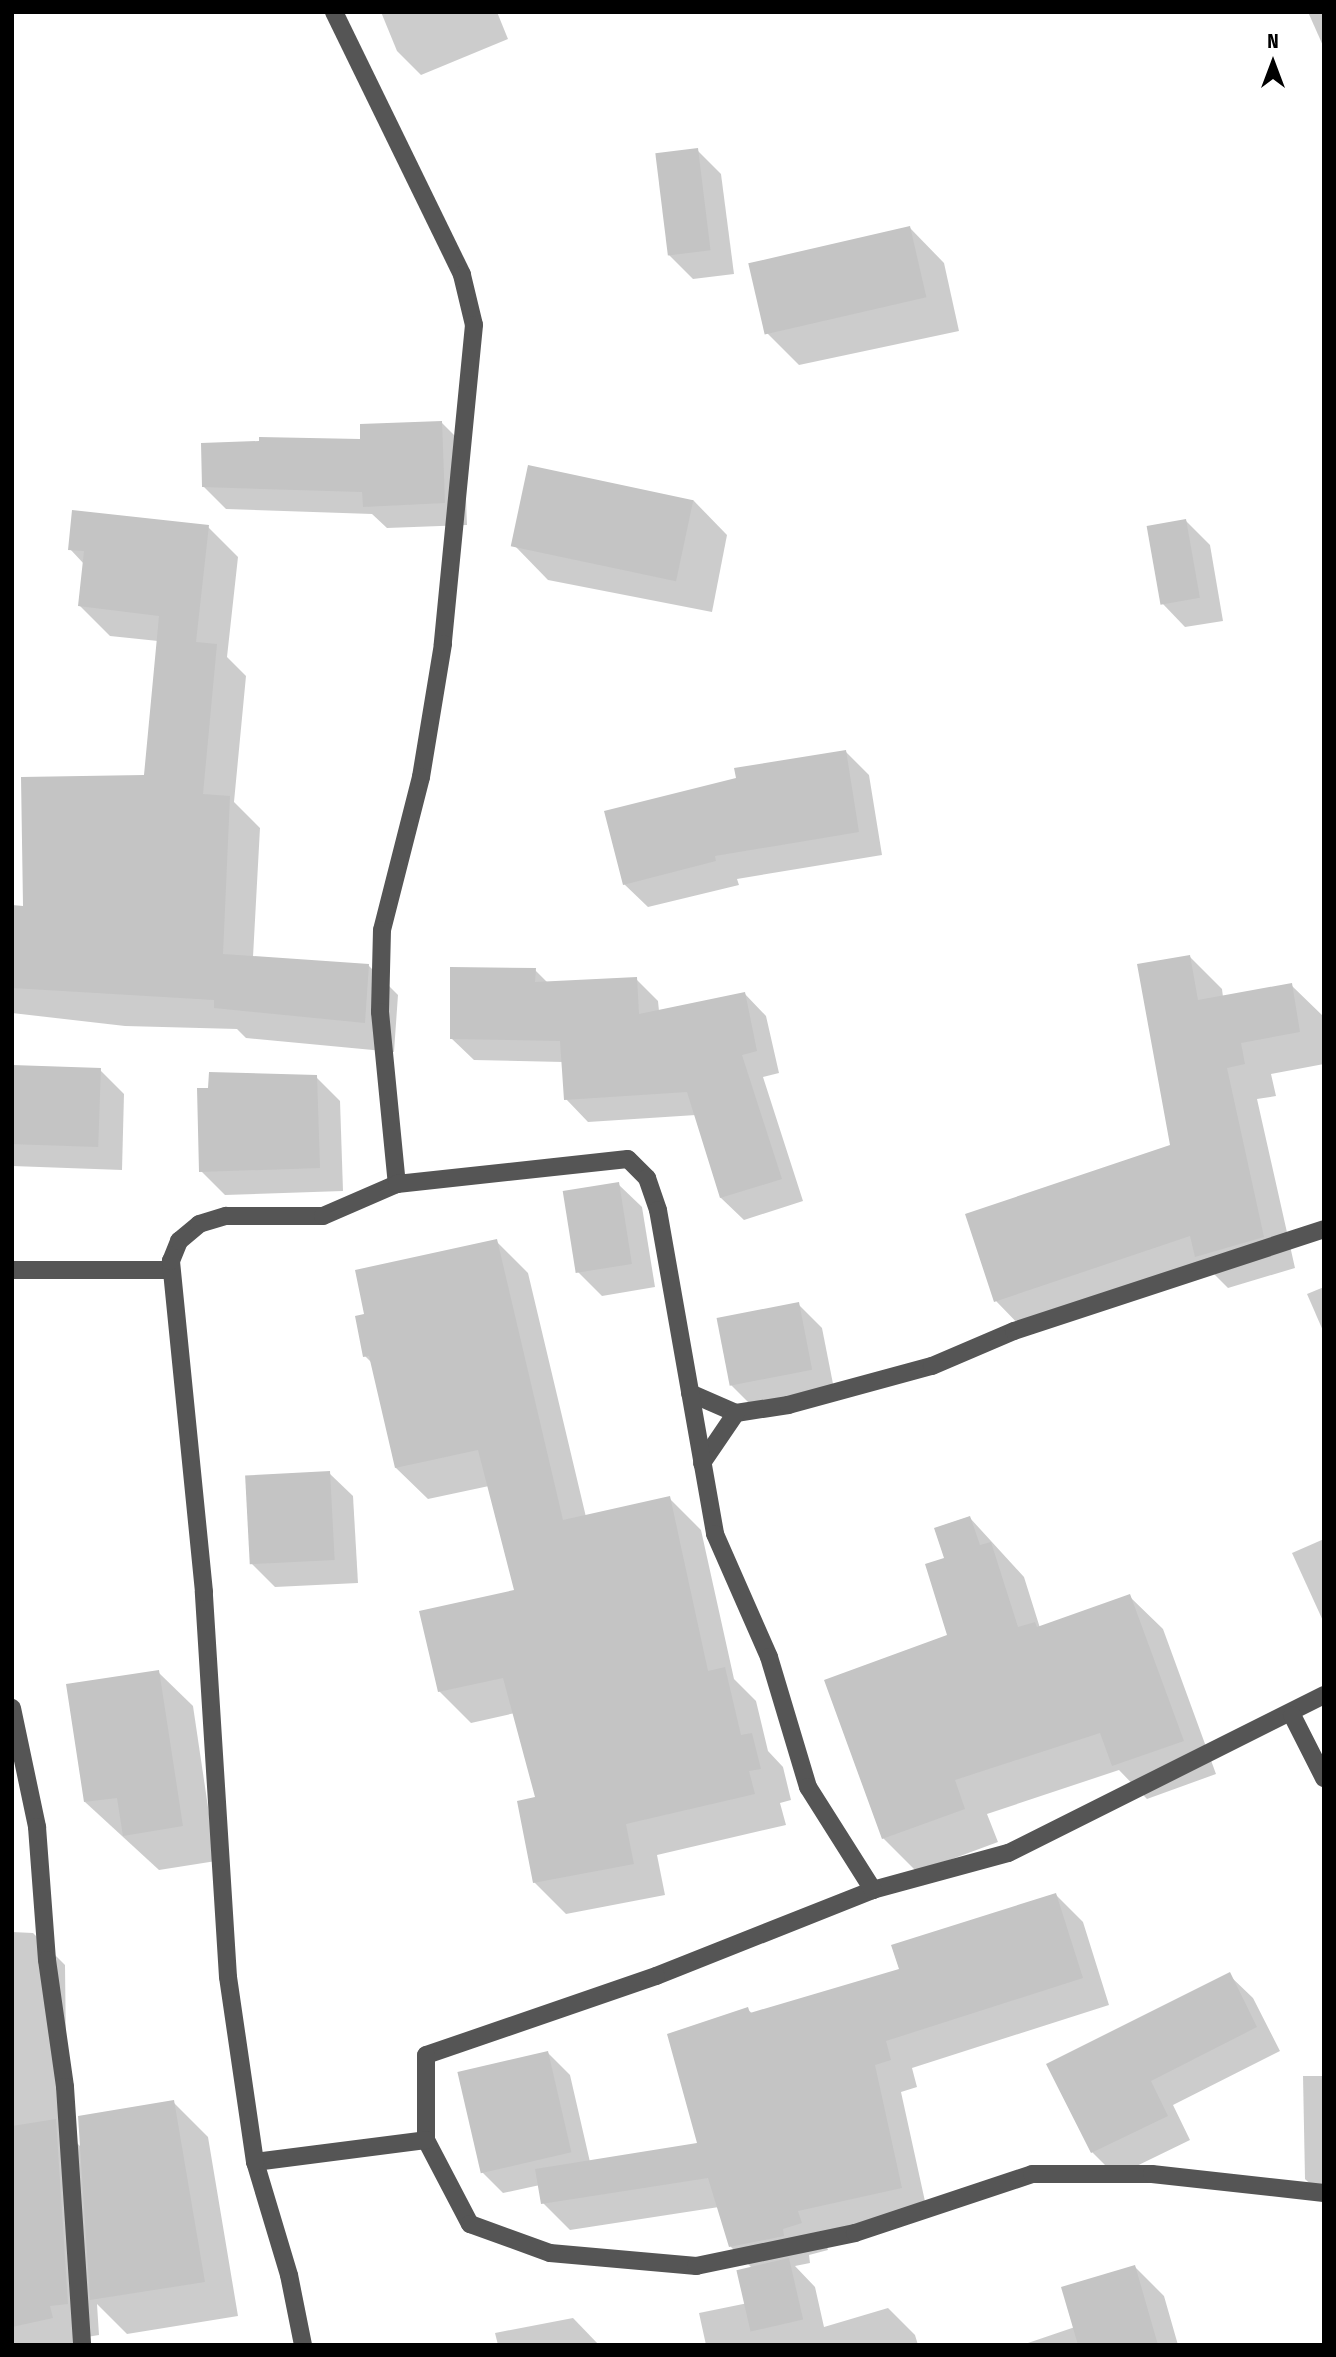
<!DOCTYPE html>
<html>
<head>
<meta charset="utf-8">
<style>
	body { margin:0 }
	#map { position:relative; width:1336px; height:2357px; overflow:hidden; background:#fff; font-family:"Fira Sans Condensed",sans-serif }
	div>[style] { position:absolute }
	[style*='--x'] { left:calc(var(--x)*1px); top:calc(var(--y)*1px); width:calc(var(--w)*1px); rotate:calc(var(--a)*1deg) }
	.shadow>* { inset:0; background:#0003 }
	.building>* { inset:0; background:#c4c4c4; transform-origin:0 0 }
	.minor>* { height:18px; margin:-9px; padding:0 9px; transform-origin:9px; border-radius:9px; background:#555 }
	span { translate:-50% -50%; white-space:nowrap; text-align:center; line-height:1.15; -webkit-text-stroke:5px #fff; paint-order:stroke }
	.frame { position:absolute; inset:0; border:14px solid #000; pointer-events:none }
	.north { position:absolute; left:1238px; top:28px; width:70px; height:70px; -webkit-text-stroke:5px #fff; paint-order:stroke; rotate:0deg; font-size:19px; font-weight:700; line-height:28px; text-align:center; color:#000 }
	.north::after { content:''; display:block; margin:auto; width:24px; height:32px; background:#000; clip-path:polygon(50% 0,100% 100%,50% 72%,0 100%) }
</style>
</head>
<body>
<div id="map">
	<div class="shadow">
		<div style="clip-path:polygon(381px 12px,497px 12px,508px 39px,421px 75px,397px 51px)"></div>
		<div style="clip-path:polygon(1308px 12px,1324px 12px,1324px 48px)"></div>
		<div style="clip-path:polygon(697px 150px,721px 174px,734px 274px,693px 279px,669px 255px)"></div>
		<div style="clip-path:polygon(910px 228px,944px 263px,959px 331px,799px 365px,765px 331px)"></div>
		<div style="clip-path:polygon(442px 423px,464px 445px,467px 525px,387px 528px,372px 514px,226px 509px,204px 487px)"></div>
		<div style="clip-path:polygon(693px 500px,727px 535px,712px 612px,548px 580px,514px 545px)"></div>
		<div style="clip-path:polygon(1186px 521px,1210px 545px,1223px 621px,1185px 627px,1162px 603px)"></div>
		<div style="clip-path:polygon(208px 527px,238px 557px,227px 657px,246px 676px,234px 802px,260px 828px,253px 957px,368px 965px,398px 995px,394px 1052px,246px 1038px,237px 1029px,125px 1026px,12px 1013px,12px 907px,25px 908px,146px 777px,158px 641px,110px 636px,80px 606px,84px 564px,70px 549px)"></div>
		<div style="clip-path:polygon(845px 751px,869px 775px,882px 855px,737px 879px,739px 885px,648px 907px,624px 884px)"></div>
		<div style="clip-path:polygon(1190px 957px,1222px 989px,1223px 997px,1291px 985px,1323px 1016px,1324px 1064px,1271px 1074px,1276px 1096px,1257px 1099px,1295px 1268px,1228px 1288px,1211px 1271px,1027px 1333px,996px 1301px,1172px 1147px)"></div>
		<div style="clip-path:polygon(535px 970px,548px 983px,636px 979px,658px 1001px,659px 1011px,744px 993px,766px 1016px,779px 1073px,763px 1077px,803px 1201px,744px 1220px,721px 1198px,696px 1115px,588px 1122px,566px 1099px,563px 1062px,474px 1060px,451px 1038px)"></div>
		<div style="clip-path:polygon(12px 1067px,100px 1070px,124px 1094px,122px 1170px,12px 1166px)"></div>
		<div style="clip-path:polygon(316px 1077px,340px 1101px,343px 1191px,225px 1195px,201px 1171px)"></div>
		<div style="clip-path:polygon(618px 1184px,642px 1207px,655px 1287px,602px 1296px,578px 1272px)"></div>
		<div style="clip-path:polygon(496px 1241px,528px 1273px,586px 1517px,669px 1498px,701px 1530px,734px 1679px,756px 1701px,768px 1751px,783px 1767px,791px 1800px,780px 1803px,786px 1825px,657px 1855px,665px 1895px,566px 1914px,534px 1882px,538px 1799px,515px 1713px,471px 1723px,439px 1691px,516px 1591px,489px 1486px,428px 1499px,396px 1468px,372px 1363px,365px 1356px,366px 1316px)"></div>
		<div style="clip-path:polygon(1324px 1287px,1324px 1333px,1307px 1294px)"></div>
		<div style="clip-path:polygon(798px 1304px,822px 1328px,835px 1394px,755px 1409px,731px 1385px)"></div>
		<div style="clip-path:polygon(329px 1473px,353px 1496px,358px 1583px,275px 1587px,251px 1563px)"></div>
		<div style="clip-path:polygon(970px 1518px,1024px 1577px,1040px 1628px,1129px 1596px,1163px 1629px,1216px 1774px,1147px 1799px,1119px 1770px,987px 1814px,998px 1842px,917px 1872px,883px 1838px,949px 1637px,946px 1559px)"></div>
		<div style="clip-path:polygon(1324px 1539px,1324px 1623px,1292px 1553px)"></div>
		<div style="clip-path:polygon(158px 1672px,193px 1706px,216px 1861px,159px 1870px,85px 1802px)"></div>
		<div style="clip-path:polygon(1056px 1895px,1083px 1922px,1109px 2005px,912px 2068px,917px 2087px,901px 2092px,928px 2215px,824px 2238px,828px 2250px,809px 2255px,810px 2263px,795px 2266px,815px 2287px,824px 2327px,888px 2308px,915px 2335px,918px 2345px,706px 2345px,699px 2313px,748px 2303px,752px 2268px,731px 2247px,719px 2207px,570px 2230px,543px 2203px,540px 2185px,503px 2193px,481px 2171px,548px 2053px,570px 2075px,590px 2162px,699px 2144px,747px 2009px,753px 2014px,901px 1970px)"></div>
		<div style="clip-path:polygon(12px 1932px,33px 1933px,65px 1965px,67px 2133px,82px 2148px,173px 2102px,208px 2137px,238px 2316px,127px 2334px,97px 2304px,99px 2335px,81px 2338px,82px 2345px,12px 2345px)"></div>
		<div style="clip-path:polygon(1229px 1975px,1253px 1998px,1280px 2051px,1173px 2105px,1190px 2140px,1116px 2176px,1092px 2152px)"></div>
		<div style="clip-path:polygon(1303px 2076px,1324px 2076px,1324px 2197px,1305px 2179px)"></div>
		<div style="clip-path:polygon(1135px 2267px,1164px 2296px,1178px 2345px,1022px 2345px,1075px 2327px)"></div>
		<div style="clip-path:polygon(573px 2318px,599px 2345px,498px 2345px,495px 2333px)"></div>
	</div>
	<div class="building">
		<div style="left:698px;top:148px;width:103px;height:43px;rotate:83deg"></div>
		<div style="left:910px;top:226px;width:73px;height:166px;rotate:77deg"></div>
		<div style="clip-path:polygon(442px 421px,445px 503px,363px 507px,362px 492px,202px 487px,201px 443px,259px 441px,259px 437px,360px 439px,360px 424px)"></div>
		<div style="left:528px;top:465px;width:169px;height:83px;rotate:12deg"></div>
		<div style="clip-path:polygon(72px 510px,209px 525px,196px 642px,217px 644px,203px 794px,230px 796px,223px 954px,369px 964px,365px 1023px,214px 1008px,214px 1000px,12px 988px,12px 905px,23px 906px,21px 777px,144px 775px,159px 616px,78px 606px,84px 551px,68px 550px)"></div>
		<div style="left:1186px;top:519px;width:80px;height:40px;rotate:80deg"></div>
		<div style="clip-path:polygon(846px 750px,859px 832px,715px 856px,716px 861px,623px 885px,604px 811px,736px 778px,734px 768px)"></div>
		<div style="clip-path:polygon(1190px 955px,1198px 1000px,1292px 983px,1300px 1032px,1241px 1043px,1245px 1064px,1227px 1068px,1264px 1237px,1195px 1257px,1190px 1236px,994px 1302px,965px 1214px,1170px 1145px,1137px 964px)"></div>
		<div style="clip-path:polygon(450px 967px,536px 968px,535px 982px,637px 977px,639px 1014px,745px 992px,757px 1051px,742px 1055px,782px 1179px,720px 1198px,687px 1092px,564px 1100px,560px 1041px,450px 1039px)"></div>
		<div style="left:12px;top:1065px;width:89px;height:79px;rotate:2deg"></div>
		<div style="clip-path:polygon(209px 1072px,317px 1075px,320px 1168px,199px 1172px,197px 1088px,208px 1088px)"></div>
		<div style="left:619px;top:1182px;width:83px;height:57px;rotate:81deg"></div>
		<div style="clip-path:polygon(497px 1239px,563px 1520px,670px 1496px,708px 1671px,725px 1667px,741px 1735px,752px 1733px,761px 1769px,749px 1771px,755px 1794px,626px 1824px,634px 1864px,533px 1883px,517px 1801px,535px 1797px,503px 1678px,438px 1692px,419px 1611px,514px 1590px,478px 1450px,395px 1468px,369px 1356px,363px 1357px,355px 1316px,364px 1314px,355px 1270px)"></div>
		<div style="left:799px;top:1302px;width:69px;height:84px;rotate:79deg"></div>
		<div style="left:330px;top:1471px;width:89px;height:85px;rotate:87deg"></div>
		<div style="clip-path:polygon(970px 1516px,980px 1545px,991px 1542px,1018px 1627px,1035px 1622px,1037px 1627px,1130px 1594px,1184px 1741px,1112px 1766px,1100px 1733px,955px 1780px,965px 1809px,882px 1839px,824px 1680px,947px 1635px,925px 1564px,944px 1558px,934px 1528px)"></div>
		<div style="clip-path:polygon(159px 1670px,183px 1826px,123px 1836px,117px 1798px,84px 1802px,66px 1684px)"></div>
		<div style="clip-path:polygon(1056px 1893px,1083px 1978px,886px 2041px,891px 2060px,875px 2065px,902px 2188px,798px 2211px,802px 2223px,783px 2229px,784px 2236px,729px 2247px,708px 2178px,541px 2204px,535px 2169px,697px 2143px,667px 2034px,748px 2007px,750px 2013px,899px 1969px,891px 1945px)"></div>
		<div style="clip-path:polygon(1230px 1972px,1257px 2027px,1151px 2081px,1168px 2116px,1091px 2153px,1046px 2064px)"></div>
		<div style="left:548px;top:2051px;width:104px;height:93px;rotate:77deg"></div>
		<div style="clip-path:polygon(174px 2100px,205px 2282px,90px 2300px,78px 2116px)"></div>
		<div style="clip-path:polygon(56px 2119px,68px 2304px,50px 2306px,53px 2318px,12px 2327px,12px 2126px)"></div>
		<div style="left:789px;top:2258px;width:63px;height:54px;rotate:77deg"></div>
		<div style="clip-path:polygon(1135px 2265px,1158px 2345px,1078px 2345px,1061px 2287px)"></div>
	</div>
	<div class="minor">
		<div style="--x:334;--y:12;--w:292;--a:64"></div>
		<div style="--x:462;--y:275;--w:51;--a:76.5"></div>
		<div style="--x:474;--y:325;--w:321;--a:95.6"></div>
		<div style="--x:443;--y:644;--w:135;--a:99.4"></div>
		<div style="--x:421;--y:777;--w:158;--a:104.3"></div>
		<div style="--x:382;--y:930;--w:82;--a:91.4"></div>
		<div style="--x:380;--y:1012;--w:173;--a:84.4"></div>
		<div style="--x:12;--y:1270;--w:159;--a:0"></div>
		<div style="--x:690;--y:1393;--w:50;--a:23.5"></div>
		<div style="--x:736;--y:1413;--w:53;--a:-8.7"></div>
		<div style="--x:788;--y:1405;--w:149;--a:-15.2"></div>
		<div style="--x:932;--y:1366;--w:89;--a:-23.1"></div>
		<div style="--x:1014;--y:1331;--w:326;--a:-18.2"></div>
		<div style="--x:702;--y:1463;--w:60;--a:-55.8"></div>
		<div style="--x:1324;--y:1695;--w:353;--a:153.4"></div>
		<div style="--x:1008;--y:1853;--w:140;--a:164.7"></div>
		<div style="--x:873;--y:1890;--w:233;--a:158.4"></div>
		<div style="--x:656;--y:1976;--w:243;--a:161"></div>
		<div style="--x:426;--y:2055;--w:85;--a:90"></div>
		<div style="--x:426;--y:2140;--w:95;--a:62.4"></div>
		<div style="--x:470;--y:2224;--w:85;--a:19.9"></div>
		<div style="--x:550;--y:2253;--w:147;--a:5.1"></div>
		<div style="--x:696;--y:2266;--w:162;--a:-11.7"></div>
		<div style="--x:855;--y:2233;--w:187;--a:-18.4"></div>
		<div style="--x:1032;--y:2174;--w:120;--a:0"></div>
		<div style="--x:1152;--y:2174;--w:173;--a:6.3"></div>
		<div style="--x:12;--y:1708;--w:122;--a:78.1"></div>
		<div style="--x:37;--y:1827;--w:133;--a:85.7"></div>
		<div style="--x:47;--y:1960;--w:128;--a:81.9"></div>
		<div style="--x:65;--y:2087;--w:259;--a:86.2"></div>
		<div style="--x:1292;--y:1715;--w:71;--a:63.1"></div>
		<div style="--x:255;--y:2162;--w:172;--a:-7.3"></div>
		<div style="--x:303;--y:2345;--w:71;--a:-101.3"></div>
		<div style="--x:289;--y:2275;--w:118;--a:-106.7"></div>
		<div style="--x:255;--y:2162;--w:187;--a:-98.3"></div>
		<div style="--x:228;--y:1977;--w:386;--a:-93.6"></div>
		<div style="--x:204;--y:1592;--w:333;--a:-95.7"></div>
		<div style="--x:171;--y:1261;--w:22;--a:-68"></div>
		<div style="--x:179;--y:1241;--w:26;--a:-40"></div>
		<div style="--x:199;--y:1224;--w:28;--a:-17"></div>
		<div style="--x:226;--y:1216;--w:97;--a:0"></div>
		<div style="--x:323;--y:1216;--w:81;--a:-23.4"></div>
		<div style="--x:397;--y:1184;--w:232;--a:-6.2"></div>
		<div style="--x:628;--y:1159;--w:27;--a:45"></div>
		<div style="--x:647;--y:1178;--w:34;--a:71"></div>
		<div style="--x:658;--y:1210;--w:329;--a:80"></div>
		<div style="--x:715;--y:1534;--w:134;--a:66.3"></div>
		<div style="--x:769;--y:1657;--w:136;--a:73.3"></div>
		<div style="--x:808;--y:1787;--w:122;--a:57.7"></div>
	</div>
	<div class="frame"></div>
	<div class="north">N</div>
</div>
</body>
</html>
